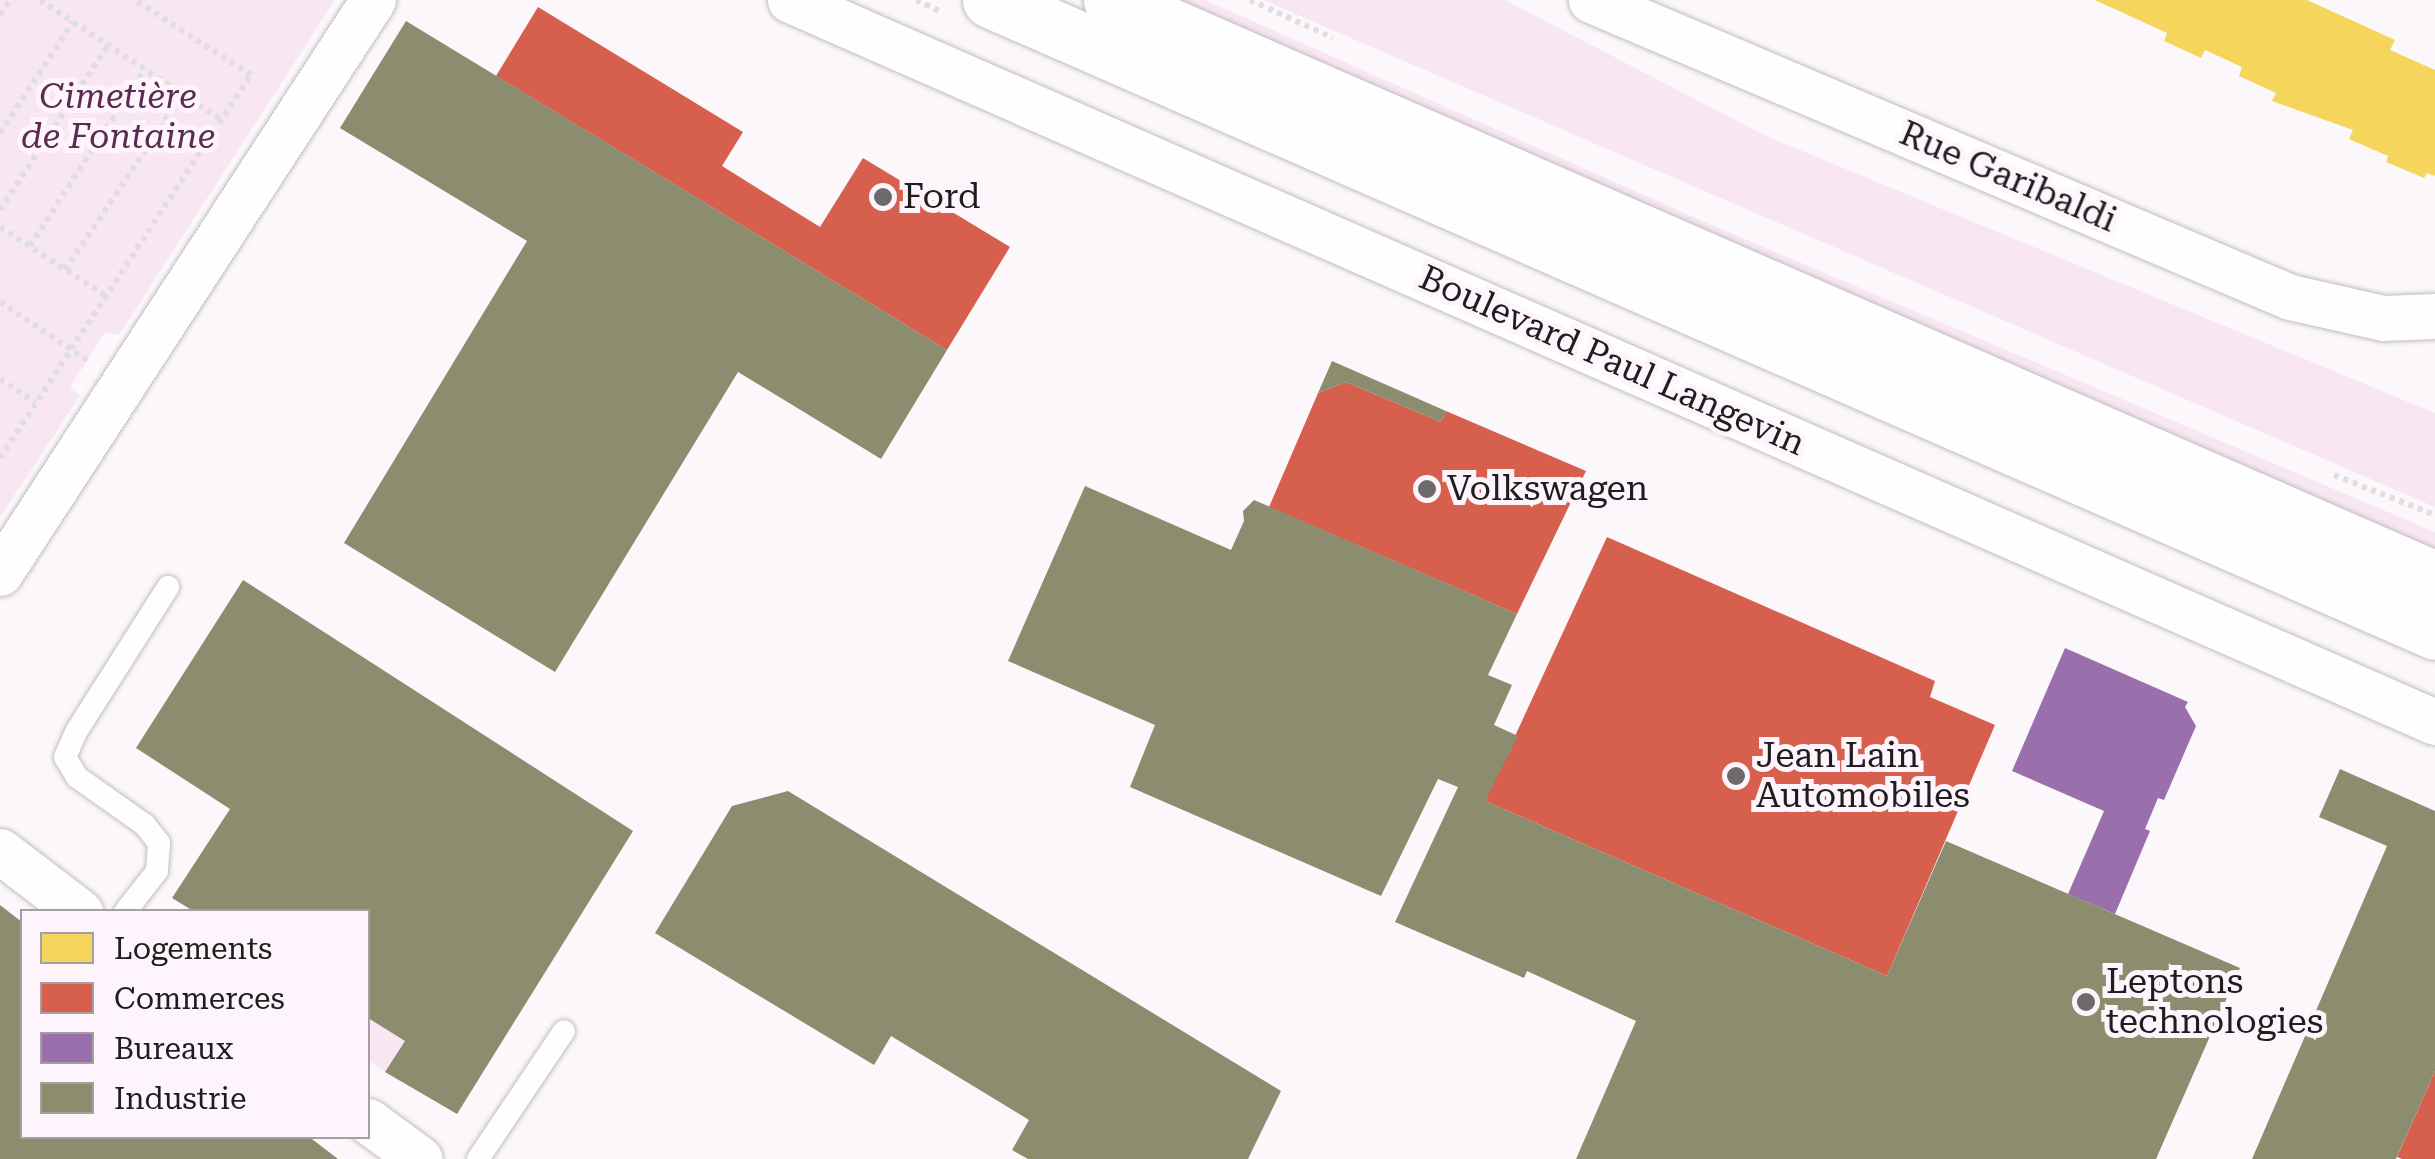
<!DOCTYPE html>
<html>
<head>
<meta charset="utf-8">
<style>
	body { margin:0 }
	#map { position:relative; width:2435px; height:1159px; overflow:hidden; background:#fbf7fa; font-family:"Roboto Serif",serif }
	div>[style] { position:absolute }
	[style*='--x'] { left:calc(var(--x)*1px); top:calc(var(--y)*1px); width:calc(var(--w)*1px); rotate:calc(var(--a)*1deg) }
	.green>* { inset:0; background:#f8e7f3 }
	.homes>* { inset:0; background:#f6d55c }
	.shops>* { inset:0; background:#d6604d }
	.offices>* { inset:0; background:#9970ab }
	.industry>* { inset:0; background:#8c8c6e }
	.path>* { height:6px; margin-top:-3px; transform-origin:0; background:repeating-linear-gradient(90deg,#e0dee0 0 5px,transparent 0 10px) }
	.roads { filter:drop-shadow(0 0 2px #c1bdc0) drop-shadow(0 0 2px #c1bdc0) }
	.lane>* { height:22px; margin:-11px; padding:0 11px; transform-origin:11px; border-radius:11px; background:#fefefe }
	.street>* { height:45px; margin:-22.5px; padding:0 22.5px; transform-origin:22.5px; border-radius:22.5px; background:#fefefe }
	.secondary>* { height:55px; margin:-27.5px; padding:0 27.5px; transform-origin:27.5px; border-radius:27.5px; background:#fefefe }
	.dots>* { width:28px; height:28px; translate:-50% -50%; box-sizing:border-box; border:5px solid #fdf5fb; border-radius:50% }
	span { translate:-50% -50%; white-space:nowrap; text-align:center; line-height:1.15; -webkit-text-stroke:10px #fdf5fb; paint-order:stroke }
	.park-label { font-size:35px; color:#5b2c52; font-style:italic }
	.street-label { font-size:35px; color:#201d1f }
	.poi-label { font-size:35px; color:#201d1f }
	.left { translate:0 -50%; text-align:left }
	.legend { position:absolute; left:20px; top:909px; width:350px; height:230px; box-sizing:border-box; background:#fdf5fb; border:2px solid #a59fa3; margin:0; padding:12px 18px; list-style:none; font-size:30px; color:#201d1f }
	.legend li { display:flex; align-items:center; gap:20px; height:50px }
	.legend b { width:50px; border:2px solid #a59fa3 }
</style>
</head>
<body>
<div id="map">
	<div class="green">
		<div style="clip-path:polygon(0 0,335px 0,119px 335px,105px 332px,70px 387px,80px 396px,0 517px)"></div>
		<div style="clip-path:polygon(1143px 0,1205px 0,1705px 222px,2435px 532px,2435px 566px)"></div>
		<div style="clip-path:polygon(1263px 0,1505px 0,1766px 136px,2435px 413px,2435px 507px)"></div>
		<div style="clip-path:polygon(368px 1018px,405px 1041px,385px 1072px,368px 1060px)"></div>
	</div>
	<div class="homes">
		<div style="clip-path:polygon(2095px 0,2307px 0,2395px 40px,2390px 50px,2435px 70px,2435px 176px,2427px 173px,2424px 178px,2386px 162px,2388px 156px,2349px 139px,2353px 130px,2272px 101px,2276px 93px,2239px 76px,2242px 67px,2205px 50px,2201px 58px,2164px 41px,2167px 33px)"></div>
	</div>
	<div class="shops">
		<div style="clip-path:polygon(538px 7px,743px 132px,722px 166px,820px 227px,863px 158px,1010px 247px,947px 350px,496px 76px)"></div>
		<div style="clip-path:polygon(1346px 382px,1441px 422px,1446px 411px,1586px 471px,1517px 614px,1269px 507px,1318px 393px)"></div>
		<div style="clip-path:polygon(1607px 537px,1935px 681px,1930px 697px,1995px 725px,1887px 976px,1485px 801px)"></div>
		<div style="clip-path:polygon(2435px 1071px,2435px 1159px,2402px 1159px,2397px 1157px)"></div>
	</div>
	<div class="offices">
		<div style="clip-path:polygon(2065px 648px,2188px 702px,2185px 707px,2196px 726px,2164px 800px,2158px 798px,2145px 829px,2150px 831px,2115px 914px,2068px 894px,2104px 811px,2012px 771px)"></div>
	</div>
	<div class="industry">
		<div style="clip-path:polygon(406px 21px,947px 350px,881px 459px,738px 372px,555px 672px,344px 543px,527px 241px,340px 128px)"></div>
		<div style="clip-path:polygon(1332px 361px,1446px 411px,1441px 422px,1346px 382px,1318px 393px)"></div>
		<div style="clip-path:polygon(1085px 486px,1231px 550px,1244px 521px,1243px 511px,1254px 500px,1517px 614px,1488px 675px,1512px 685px,1494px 725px,1518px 736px,1485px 801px,1887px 976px,1946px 841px,2240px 968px,2156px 1159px,1576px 1159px,1636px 1021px,1527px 971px,1524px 978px,1395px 922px,1458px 787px,1438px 779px,1381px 896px,1130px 787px,1155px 725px,1008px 661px)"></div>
		<div style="clip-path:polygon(243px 580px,633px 831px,457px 1114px,385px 1072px,405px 1041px,368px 1018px,368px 912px,195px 912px,172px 898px,230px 809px,136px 748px)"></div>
		<div style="clip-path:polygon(2340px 769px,2435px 811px,2435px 1071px,2396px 1159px,2252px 1159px,2387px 846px,2319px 817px)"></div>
		<div style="clip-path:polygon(788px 791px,1281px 1091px,1248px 1159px,1028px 1159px,1012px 1150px,1029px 1120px,891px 1036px,874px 1065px,655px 933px,732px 806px)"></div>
		<div style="clip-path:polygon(0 905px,22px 922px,22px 1136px,308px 1136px,338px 1159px,0 1159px)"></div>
	</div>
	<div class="path">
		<div style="--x:40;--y:0;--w:218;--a:33.4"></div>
		<div style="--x:916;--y:0;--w:29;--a:25"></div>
		<div style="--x:1250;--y:0;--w:91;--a:24.6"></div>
		<div style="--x:0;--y:15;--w:18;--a:-56"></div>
		<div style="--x:0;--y:133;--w:133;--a:-56.7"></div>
		<div style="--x:0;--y:210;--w:197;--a:-56.8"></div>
		<div style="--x:0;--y:227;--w:126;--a:33.1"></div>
		<div style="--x:30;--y:246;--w:211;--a:-57"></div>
		<div style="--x:65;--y:270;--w:212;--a:-56.2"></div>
		<div style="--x:0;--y:302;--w:105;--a:33.7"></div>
		<div style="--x:0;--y:379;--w:43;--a:33.7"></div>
		<div style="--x:0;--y:458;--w:458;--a:-56.8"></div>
		<div style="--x:251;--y:75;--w:138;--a:-147.1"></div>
		<div style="--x:2334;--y:475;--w:109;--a:21.6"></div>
	</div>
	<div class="roads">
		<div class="lane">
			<div style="--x:125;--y:912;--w:52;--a:-52"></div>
			<div style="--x:157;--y:871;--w:28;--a:-86"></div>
			<div style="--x:159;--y:843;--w:23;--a:-128"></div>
			<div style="--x:145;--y:825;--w:83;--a:-144.8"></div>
			<div style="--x:77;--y:777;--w:23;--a:-121"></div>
			<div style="--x:65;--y:757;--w:27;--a:-66"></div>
			<div style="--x:76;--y:732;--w:172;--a:-57.6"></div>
			<div style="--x:478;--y:1159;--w:154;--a:-56.1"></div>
		</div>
		<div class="street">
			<div style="--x:790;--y:0;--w:1796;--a:23.7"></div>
			<div style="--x:1591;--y:0;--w:759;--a:23.02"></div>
			<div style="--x:2290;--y:297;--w:95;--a:12.7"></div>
			<div style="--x:2383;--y:318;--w:52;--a:-2.2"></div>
			<div style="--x:0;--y:573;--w:684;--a:-56.94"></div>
			<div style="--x:0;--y:851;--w:101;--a:37.3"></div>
			<div style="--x:368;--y:1121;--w:64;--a:36.2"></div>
		</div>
		<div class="secondary">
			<div style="--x:990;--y:0;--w:1577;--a:23.62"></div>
			<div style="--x:1111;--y:0;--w:1445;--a:23.62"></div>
		</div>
	</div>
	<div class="dots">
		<div style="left:883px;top:197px;background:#6d696c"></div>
		<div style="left:1427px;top:489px;background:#6d696c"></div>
		<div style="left:1736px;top:776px;background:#6d696c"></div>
		<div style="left:2086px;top:1002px;background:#6d696c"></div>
	</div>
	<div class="park-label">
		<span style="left:118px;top:117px">Cimetière<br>de Fontaine</span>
	</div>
	<div class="street-label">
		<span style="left:2008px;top:177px;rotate:23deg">Rue Garibaldi</span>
		<span style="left:1612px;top:361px;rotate:24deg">Boulevard Paul Langevin</span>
	</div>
	<div class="poi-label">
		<span class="left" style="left:903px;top:197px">Ford</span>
		<span class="left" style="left:1447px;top:489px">Volkswagen</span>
		<span class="left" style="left:1756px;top:776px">Jean Lain<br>Automobiles</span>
		<span class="left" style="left:2106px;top:1002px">Leptons<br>technologies</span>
	</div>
	<ul class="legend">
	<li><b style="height:28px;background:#f6d55c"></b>Logements</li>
	<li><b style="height:28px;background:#d6604d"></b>Commerces</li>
	<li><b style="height:28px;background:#9970ab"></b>Bureaux</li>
	<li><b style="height:28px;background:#8c8c6e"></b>Industrie</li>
	</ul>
</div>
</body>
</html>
